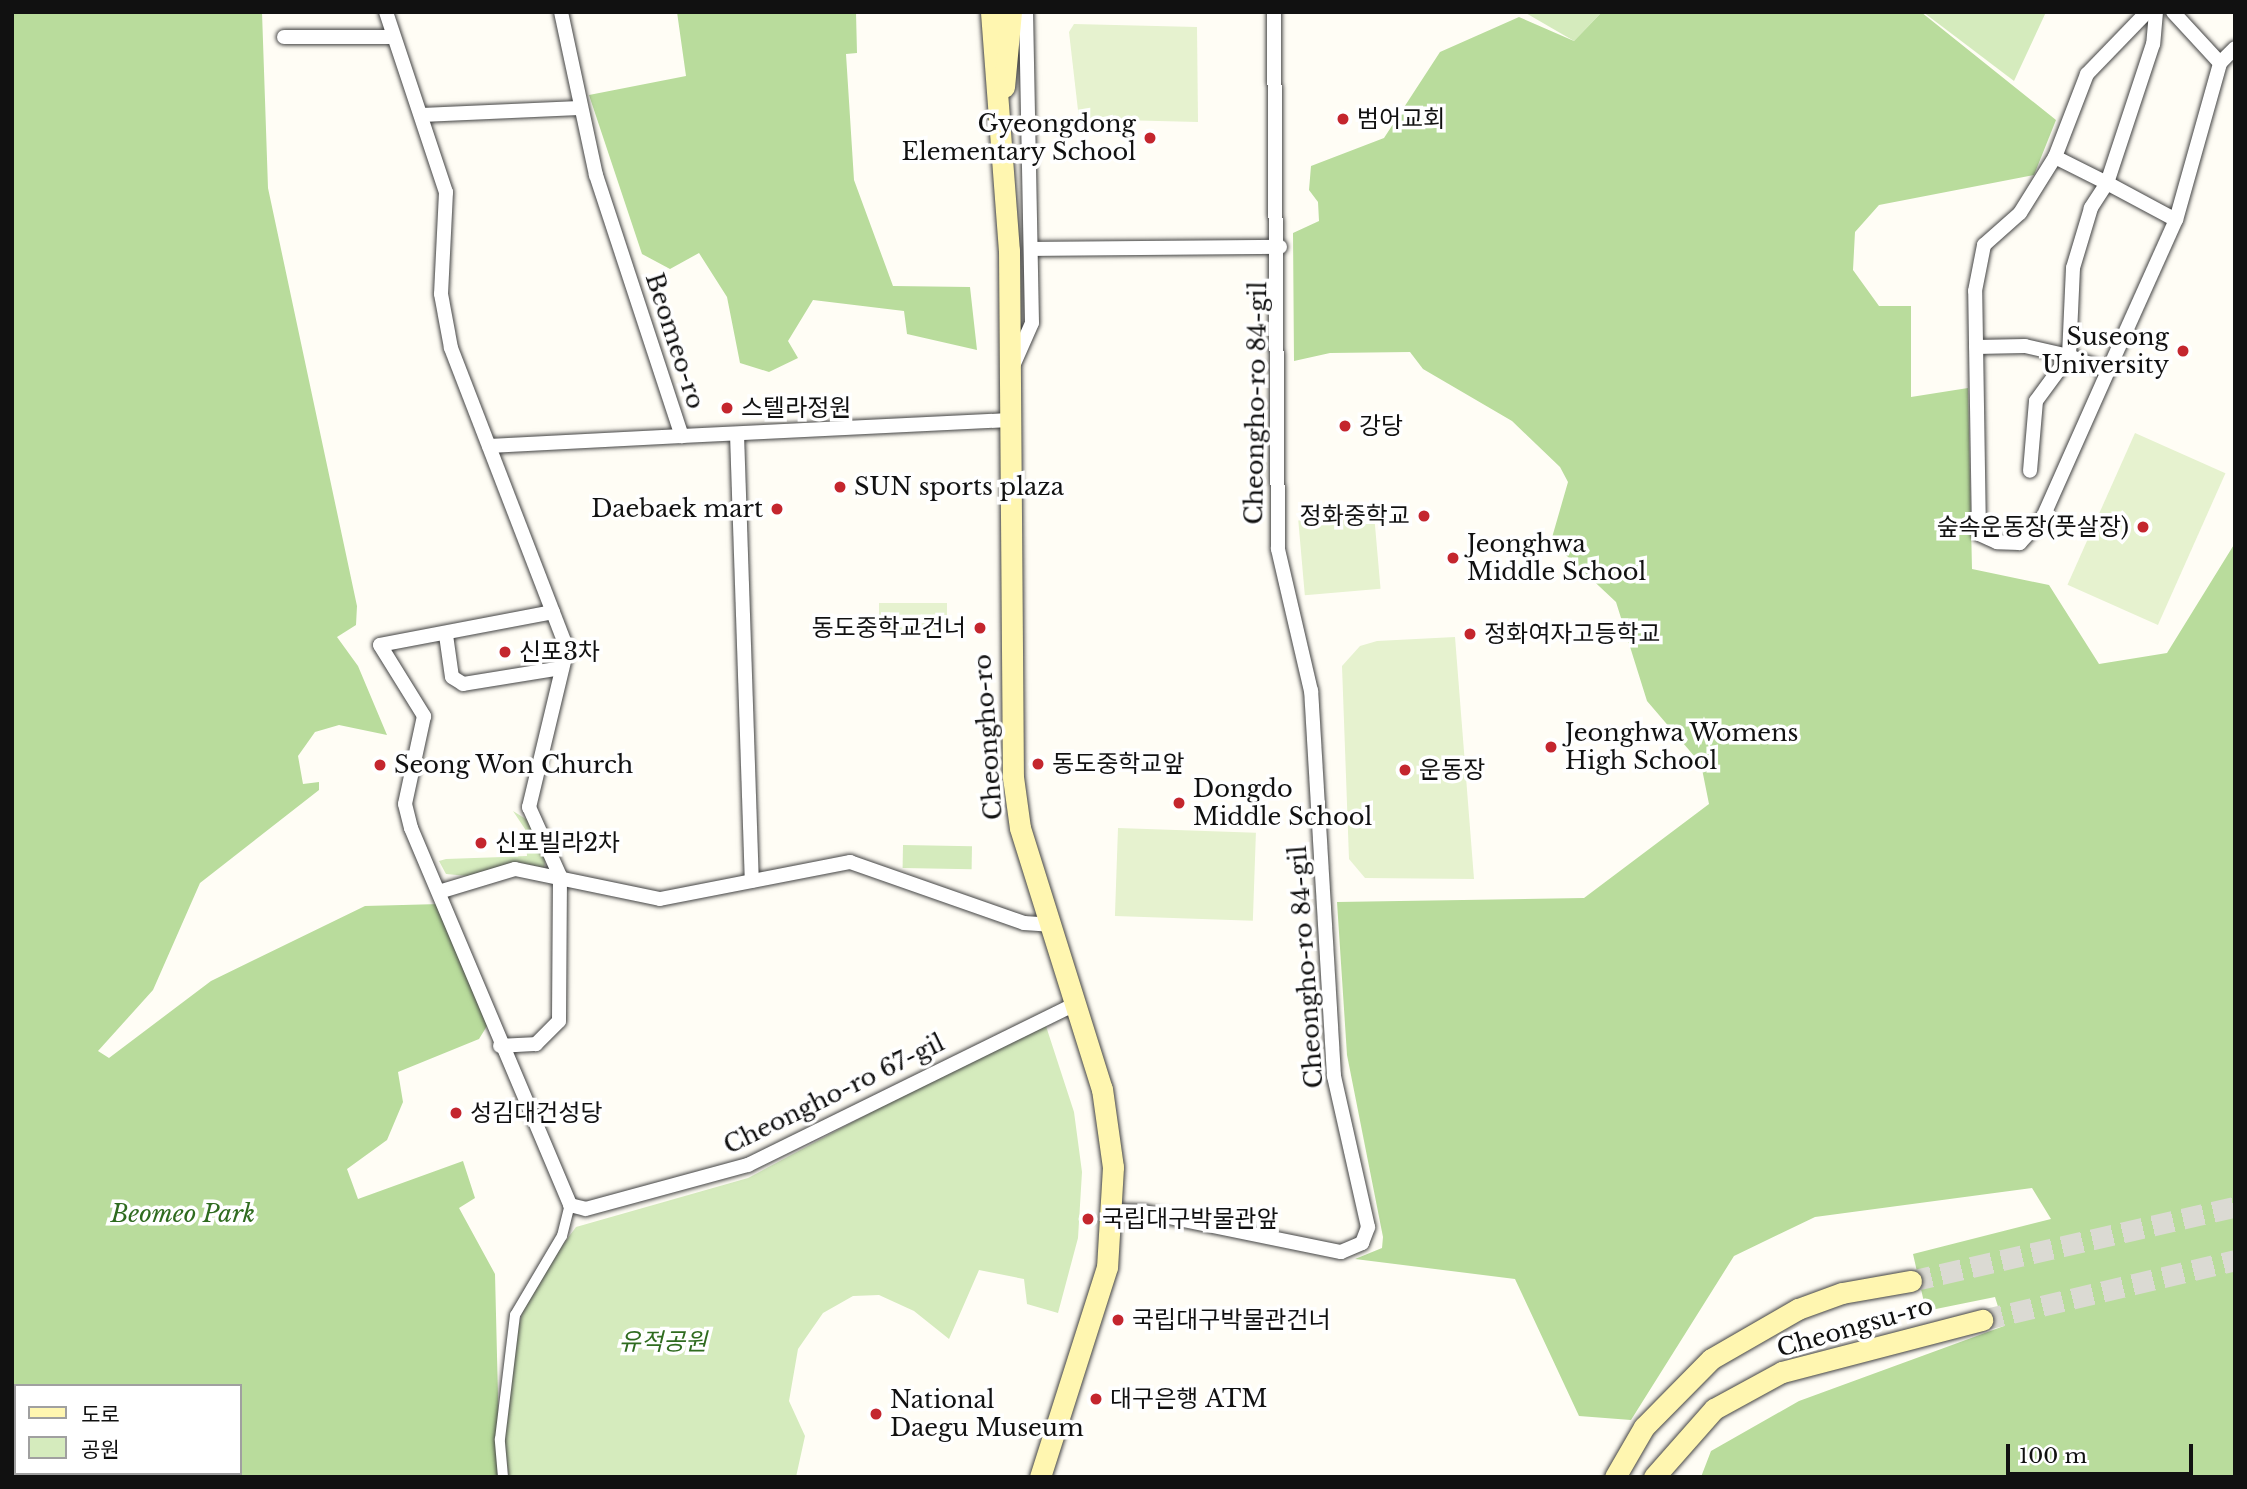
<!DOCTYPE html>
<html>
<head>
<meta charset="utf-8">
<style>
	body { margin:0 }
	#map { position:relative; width:2247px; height:1489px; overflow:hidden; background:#fffdf5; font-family:"Libre Baskerville","Noto Sans KR",serif }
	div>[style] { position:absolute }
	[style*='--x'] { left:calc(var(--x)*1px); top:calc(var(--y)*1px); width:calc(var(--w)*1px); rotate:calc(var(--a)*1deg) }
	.green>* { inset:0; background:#d5ebbd; transform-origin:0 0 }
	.forest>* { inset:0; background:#b9dc9c }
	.pitch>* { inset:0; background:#e6f2cf; transform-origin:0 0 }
	.secondary-tunnel>* { height:21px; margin-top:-10.5px; transform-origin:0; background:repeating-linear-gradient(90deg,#dbdad3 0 21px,transparent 0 31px) }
	.roads { filter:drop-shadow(0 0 2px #444) drop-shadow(0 0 2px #444) }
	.pedestrian>* { height:10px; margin:-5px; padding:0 5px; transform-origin:5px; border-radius:5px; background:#fff }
	.minor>* { height:14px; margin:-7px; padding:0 7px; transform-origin:7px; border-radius:7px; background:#fff }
	.secondary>* { height:21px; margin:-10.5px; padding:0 10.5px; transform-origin:10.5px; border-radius:10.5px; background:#fff6b0 }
	.dots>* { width:19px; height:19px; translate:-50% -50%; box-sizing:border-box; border:4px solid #fff; border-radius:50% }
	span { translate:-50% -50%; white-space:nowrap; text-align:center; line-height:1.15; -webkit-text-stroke:7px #fff; paint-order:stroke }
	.poi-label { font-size:24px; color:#111 }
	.left { translate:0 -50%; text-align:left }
	.right { translate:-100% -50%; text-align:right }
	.street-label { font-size:24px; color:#111 }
	.park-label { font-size:24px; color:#2f6b1f; font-style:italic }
	.frame { position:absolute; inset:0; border:14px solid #111; pointer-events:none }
	.legend { position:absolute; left:14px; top:1384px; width:228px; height:91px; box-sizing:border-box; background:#fff; border:2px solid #a0a0a0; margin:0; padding:9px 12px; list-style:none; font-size:21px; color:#111 }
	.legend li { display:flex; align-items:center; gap:14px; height:35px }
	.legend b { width:35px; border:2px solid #a0a0a0 }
	.scale { position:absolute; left:2006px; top:1444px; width:187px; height:32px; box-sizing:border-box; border:4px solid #111; border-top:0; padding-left:9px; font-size:21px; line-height:24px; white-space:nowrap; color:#111; -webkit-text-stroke:5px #fff; paint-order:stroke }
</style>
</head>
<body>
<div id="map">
	<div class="green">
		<div style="clip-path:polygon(1524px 12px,1602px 12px,1574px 41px)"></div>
		<div style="clip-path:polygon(1923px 12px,2046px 12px,2014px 81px)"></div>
		<div style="clip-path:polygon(513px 811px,529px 821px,546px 857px,544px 868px,517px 862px,468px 876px,446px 874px,439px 861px,446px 859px,527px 856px,525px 829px)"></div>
		<div style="left:903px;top:845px;width:69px;height:23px;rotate:1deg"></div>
		<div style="clip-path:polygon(1044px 1020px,1074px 1112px,1082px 1172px,1078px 1238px,1058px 1313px,1027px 1304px,1024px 1279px,979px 1270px,949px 1339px,914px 1311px,879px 1295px,853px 1296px,823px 1313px,798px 1349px,789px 1401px,805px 1436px,796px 1477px,509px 1477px,504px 1442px,511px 1354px,528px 1292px,576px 1227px,748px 1178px)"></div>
	</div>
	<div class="forest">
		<div style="clip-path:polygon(evenodd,12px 12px,262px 12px,268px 188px,357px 606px,356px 625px,337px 637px,358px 666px,387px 735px,339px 725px,315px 732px,298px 756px,303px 784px,319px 782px,319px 790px,200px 883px,153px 990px,98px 1051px,109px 1058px,211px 981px,365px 906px,440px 904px,487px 1026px,479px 1039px,398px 1072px,403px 1102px,387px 1140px,347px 1169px,358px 1199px,463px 1161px,475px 1198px,459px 1208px,495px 1274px,500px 1477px,12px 1477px,12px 12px,16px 1386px,240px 1386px,240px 1473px,16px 1473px,16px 1386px)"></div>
		<div style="clip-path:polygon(677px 12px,856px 12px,857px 53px,846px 54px,854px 180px,893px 286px,970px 287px,977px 350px,907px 334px,904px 311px,813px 300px,788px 341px,798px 358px,769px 372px,740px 363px,727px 297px,699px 253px,670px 269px,642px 254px,589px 95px,686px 76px)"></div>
		<div style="clip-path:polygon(1602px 12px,1921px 12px,2056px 120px,2034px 175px,1879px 205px,1855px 232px,1853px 270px,1879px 306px,1911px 306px,1911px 397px,1968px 388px,1972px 569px,2049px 585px,2099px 664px,2167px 653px,2235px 543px,2235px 1477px,1701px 1477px,1711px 1451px,1799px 1401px,2004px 1326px,1995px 1297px,1926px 1311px,1913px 1254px,2051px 1219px,2032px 1188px,1815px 1217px,1734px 1256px,1631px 1420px,1579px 1416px,1515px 1279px,1355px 1259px,1382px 1248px,1383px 1237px,1347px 1055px,1337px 902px,1584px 898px,1709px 804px,1701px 764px,1647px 701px,1616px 602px,1551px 541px,1568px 482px,1560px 467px,1512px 421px,1423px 369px,1410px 352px,1330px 353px,1294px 361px,1293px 233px,1319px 221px,1318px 202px,1309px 190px,1311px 166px,1384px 138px,1440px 52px,1519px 17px,1574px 41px)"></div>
	</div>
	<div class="pitch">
		<div style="clip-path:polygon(1074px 24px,1197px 27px,1198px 122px,1079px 119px,1069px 32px)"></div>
		<div style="left:2135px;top:433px;width:99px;height:166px;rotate:24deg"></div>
		<div style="left:1374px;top:514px;width:75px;height:76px;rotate:85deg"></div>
		<div style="left:879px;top:603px;width:68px;height:27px"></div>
		<div style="clip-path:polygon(1455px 637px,1474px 879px,1365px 878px,1349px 859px,1342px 666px,1360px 646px,1377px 641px)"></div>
		<div style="left:1118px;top:828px;width:138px;height:88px;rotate:2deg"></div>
	</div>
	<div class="secondary-tunnel">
		<div style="--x:1911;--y:1281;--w:332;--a:-12.9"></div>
		<div style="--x:1982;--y:1320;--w:260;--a:-13.3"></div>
	</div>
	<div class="roads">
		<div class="pedestrian">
			<div style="--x:503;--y:1477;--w:38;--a:-95"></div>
			<div style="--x:500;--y:1439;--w:125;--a:-83.1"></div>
			<div style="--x:515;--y:1315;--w:92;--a:-59.3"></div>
			<div style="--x:562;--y:1236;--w:32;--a:-76"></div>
		</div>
		<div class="minor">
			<div style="--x:386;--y:12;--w:190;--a:71.6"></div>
			<div style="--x:446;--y:192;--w:102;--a:92.8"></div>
			<div style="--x:441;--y:294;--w:55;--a:79.5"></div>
			<div style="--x:451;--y:348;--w:323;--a:68.9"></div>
			<div style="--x:567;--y:649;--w:163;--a:103.5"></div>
			<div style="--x:529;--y:807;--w:76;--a:65.8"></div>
			<div style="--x:560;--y:876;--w:145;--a:90.4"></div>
			<div style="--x:559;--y:1021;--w:33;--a:135"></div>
			<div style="--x:536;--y:1044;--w:36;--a:177"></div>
			<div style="--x:561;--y:12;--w:167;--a:77.9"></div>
			<div style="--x:596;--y:175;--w:275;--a:71.8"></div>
			<div style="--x:682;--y:436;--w:327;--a:-2.8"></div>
			<div style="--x:2156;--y:12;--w:32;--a:95"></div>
			<div style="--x:2153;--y:44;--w:146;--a:108.3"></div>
			<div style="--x:2107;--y:183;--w:78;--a:28.2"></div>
			<div style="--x:2176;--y:220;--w:163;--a:-74.3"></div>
			<div style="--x:2220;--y:63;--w:21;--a:-45"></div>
			<div style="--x:2173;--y:12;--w:69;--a:47.3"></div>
			<div style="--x:284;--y:37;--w:108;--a:0"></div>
			<div style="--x:423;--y:115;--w:155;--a:-2.6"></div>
			<div style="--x:2055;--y:157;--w:58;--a:26.6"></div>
			<div style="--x:2107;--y:183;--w:30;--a:123"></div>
			<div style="--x:2091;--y:208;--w:63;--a:106.7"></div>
			<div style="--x:2073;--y:268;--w:88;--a:92.6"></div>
			<div style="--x:2069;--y:356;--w:42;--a:21"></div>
			<div style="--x:2108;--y:371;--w:162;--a:114"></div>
			<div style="--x:2042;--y:519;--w:33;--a:133"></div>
			<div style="--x:2020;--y:543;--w:23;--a:-178"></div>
			<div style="--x:1997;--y:542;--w:20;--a:-156"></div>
			<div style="--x:1979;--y:534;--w:243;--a:-90.9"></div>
			<div style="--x:1975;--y:291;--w:47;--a:-78.9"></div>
			<div style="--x:1984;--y:245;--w:48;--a:-41.6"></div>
			<div style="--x:2020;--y:213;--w:66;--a:-58"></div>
			<div style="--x:2055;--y:157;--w:89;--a:-68.9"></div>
			<div style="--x:2087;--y:74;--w:86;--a:-45.9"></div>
			<div style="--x:1032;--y:249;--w:248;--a:-0.5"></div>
			<div style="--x:1976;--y:347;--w:49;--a:-1.2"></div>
			<div style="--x:2025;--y:346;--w:45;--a:12.8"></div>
			<div style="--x:2069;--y:356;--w:56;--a:126.3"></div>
			<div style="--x:2036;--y:401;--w:70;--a:94.9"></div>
			<div style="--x:1013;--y:366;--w:47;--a:-66.2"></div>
			<div style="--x:1032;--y:323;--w:311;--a:-91.1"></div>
			<div style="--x:2108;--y:371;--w:166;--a:-65.8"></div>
			<div style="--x:737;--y:434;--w:447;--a:88.1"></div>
			<div style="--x:489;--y:446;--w:193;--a:-3"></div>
			<div style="--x:553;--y:612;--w:176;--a:169.2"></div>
			<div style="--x:380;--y:645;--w:84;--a:58.2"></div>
			<div style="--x:424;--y:716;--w:90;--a:102.2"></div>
			<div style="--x:405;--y:804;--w:25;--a:76"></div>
			<div style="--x:411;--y:828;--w:409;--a:67.1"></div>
			<div style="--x:570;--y:1205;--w:16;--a:14"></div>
			<div style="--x:586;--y:1209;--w:168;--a:-15.2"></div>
			<div style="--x:748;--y:1165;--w:364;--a:-26.2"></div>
			<div style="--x:446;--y:635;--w:42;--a:81.9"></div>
			<div style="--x:452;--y:677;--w:13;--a:32"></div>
			<div style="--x:463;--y:684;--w:100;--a:-9.2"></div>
			<div style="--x:442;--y:891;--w:76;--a:-16.8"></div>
			<div style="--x:515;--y:869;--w:148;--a:11.7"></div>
			<div style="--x:660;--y:899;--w:194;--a:-11"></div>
			<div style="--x:850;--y:862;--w:184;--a:19.3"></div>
			<div style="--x:1024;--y:923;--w:26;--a:4"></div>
			<div style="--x:1113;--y:1211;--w:31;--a:2"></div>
			<div style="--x:1144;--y:1212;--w:201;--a:11.5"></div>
			<div style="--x:1341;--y:1252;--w:23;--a:-23"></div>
			<div style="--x:1362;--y:1243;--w:17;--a:-69"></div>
			<div style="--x:1368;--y:1227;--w:155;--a:-102.7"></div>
			<div style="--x:1334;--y:1076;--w:386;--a:-93.4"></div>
			<div style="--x:1311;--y:691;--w:146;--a:-103.1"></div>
			<div style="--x:1278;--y:549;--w:537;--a:-90.43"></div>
		</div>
		<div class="secondary">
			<div style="--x:991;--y:12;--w:239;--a:85.7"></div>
			<div style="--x:1009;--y:250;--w:527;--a:89.57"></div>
			<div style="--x:1013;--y:777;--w:51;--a:82.2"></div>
			<div style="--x:1020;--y:828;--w:274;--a:72.6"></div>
			<div style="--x:1102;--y:1089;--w:79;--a:82"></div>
			<div style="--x:1113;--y:1167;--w:100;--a:93.4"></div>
			<div style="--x:1107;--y:1267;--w:220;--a:107.7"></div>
			<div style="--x:1004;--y:87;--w:75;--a:-84.7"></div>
			<div style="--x:1615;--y:1477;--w:58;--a:-59.9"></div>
			<div style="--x:1644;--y:1427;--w:95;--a:-45.4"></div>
			<div style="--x:1711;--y:1359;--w:100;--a:-29.9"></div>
			<div style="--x:1798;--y:1309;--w:47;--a:-20"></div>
			<div style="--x:1842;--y:1293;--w:70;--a:-9.9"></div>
			<div style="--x:1654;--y:1477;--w:91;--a:-48.6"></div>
			<div style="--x:1714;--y:1409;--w:77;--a:-28.6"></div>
			<div style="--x:1782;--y:1372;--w:207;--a:-14.6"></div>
		</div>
	</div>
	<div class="dots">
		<div style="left:1343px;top:119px;background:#c4262e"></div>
		<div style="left:1150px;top:138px;background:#c4262e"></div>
		<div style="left:2183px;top:351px;background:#c4262e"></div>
		<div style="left:727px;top:408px;background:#c4262e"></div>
		<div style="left:1345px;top:426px;background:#c4262e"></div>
		<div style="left:840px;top:487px;background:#c4262e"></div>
		<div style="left:777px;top:509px;background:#c4262e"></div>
		<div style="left:1424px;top:516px;background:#c4262e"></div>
		<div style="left:2143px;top:527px;background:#c4262e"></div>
		<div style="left:1453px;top:558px;background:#c4262e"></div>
		<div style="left:980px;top:628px;background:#c4262e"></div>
		<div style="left:1470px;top:634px;background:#c4262e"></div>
		<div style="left:505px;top:652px;background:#c4262e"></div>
		<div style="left:1551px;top:747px;background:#c4262e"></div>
		<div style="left:1038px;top:764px;background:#c4262e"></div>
		<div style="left:380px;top:765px;background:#c4262e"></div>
		<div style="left:1405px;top:770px;background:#c4262e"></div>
		<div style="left:1179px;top:803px;background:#c4262e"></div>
		<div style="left:481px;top:843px;background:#c4262e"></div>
		<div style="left:456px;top:1113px;background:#c4262e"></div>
		<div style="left:1088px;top:1219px;background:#c4262e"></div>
		<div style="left:1118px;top:1320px;background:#c4262e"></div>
		<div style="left:1096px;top:1399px;background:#c4262e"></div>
		<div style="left:876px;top:1414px;background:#c4262e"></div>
	</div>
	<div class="poi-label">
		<span class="left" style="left:1357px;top:119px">범어교회</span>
		<span class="right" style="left:1136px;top:138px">Gyeongdong<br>Elementary School</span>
		<span class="right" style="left:2169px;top:351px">Suseong<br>University</span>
		<span class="left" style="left:741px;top:408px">스텔라정원</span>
		<span class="left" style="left:1359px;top:426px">강당</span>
		<span class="left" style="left:854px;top:487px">SUN sports plaza</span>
		<span class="right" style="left:763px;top:509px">Daebaek mart</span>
		<span class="right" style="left:1410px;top:516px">정화중학교</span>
		<span class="right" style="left:2129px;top:527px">숲속운동장(풋살장)</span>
		<span class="left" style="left:1467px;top:558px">Jeonghwa<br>Middle School</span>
		<span class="right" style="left:966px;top:628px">동도중학교건너</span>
		<span class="left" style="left:1484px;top:634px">정화여자고등학교</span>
		<span class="left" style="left:519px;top:652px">신포3차</span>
		<span class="left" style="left:1565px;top:747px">Jeonghwa Womens<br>High School</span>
		<span class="left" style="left:1052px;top:764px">동도중학교앞</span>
		<span class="left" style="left:394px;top:765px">Seong Won Church</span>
		<span class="left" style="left:1419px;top:770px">운동장</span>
		<span class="left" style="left:1193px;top:803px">Dongdo<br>Middle School</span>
		<span class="left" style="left:495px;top:843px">신포빌라2차</span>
		<span class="left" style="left:470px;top:1113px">성김대건성당</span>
		<span class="left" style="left:1102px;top:1219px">국립대구박물관앞</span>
		<span class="left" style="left:1132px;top:1320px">국립대구박물관건너</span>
		<span class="left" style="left:1110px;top:1399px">대구은행 ATM</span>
		<span class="left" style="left:890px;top:1414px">National<br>Daegu Museum</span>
	</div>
	<div class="street-label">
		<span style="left:675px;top:341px;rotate:72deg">Beomeo-ro</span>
		<span style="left:1256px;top:403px;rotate:-89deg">Cheongho-ro 84-gil</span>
		<span style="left:988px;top:737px;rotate:-94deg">Cheongho-ro</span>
		<span style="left:1306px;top:967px;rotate:-94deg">Cheongho-ro 84-gil</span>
		<span style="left:834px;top:1094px;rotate:-26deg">Cheongho-ro 67-gil</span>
		<span style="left:1855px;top:1327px;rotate:-16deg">Cheongsu-ro</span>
	</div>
	<div class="park-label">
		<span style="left:183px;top:1214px">Beomeo Park</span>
		<span style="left:663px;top:1342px">유적공원</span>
	</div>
	<div class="frame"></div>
	<ul class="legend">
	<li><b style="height:9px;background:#fff6b0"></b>도로</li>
	<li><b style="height:19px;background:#d5ebbd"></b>공원</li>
	</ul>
	<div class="scale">100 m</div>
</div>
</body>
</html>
